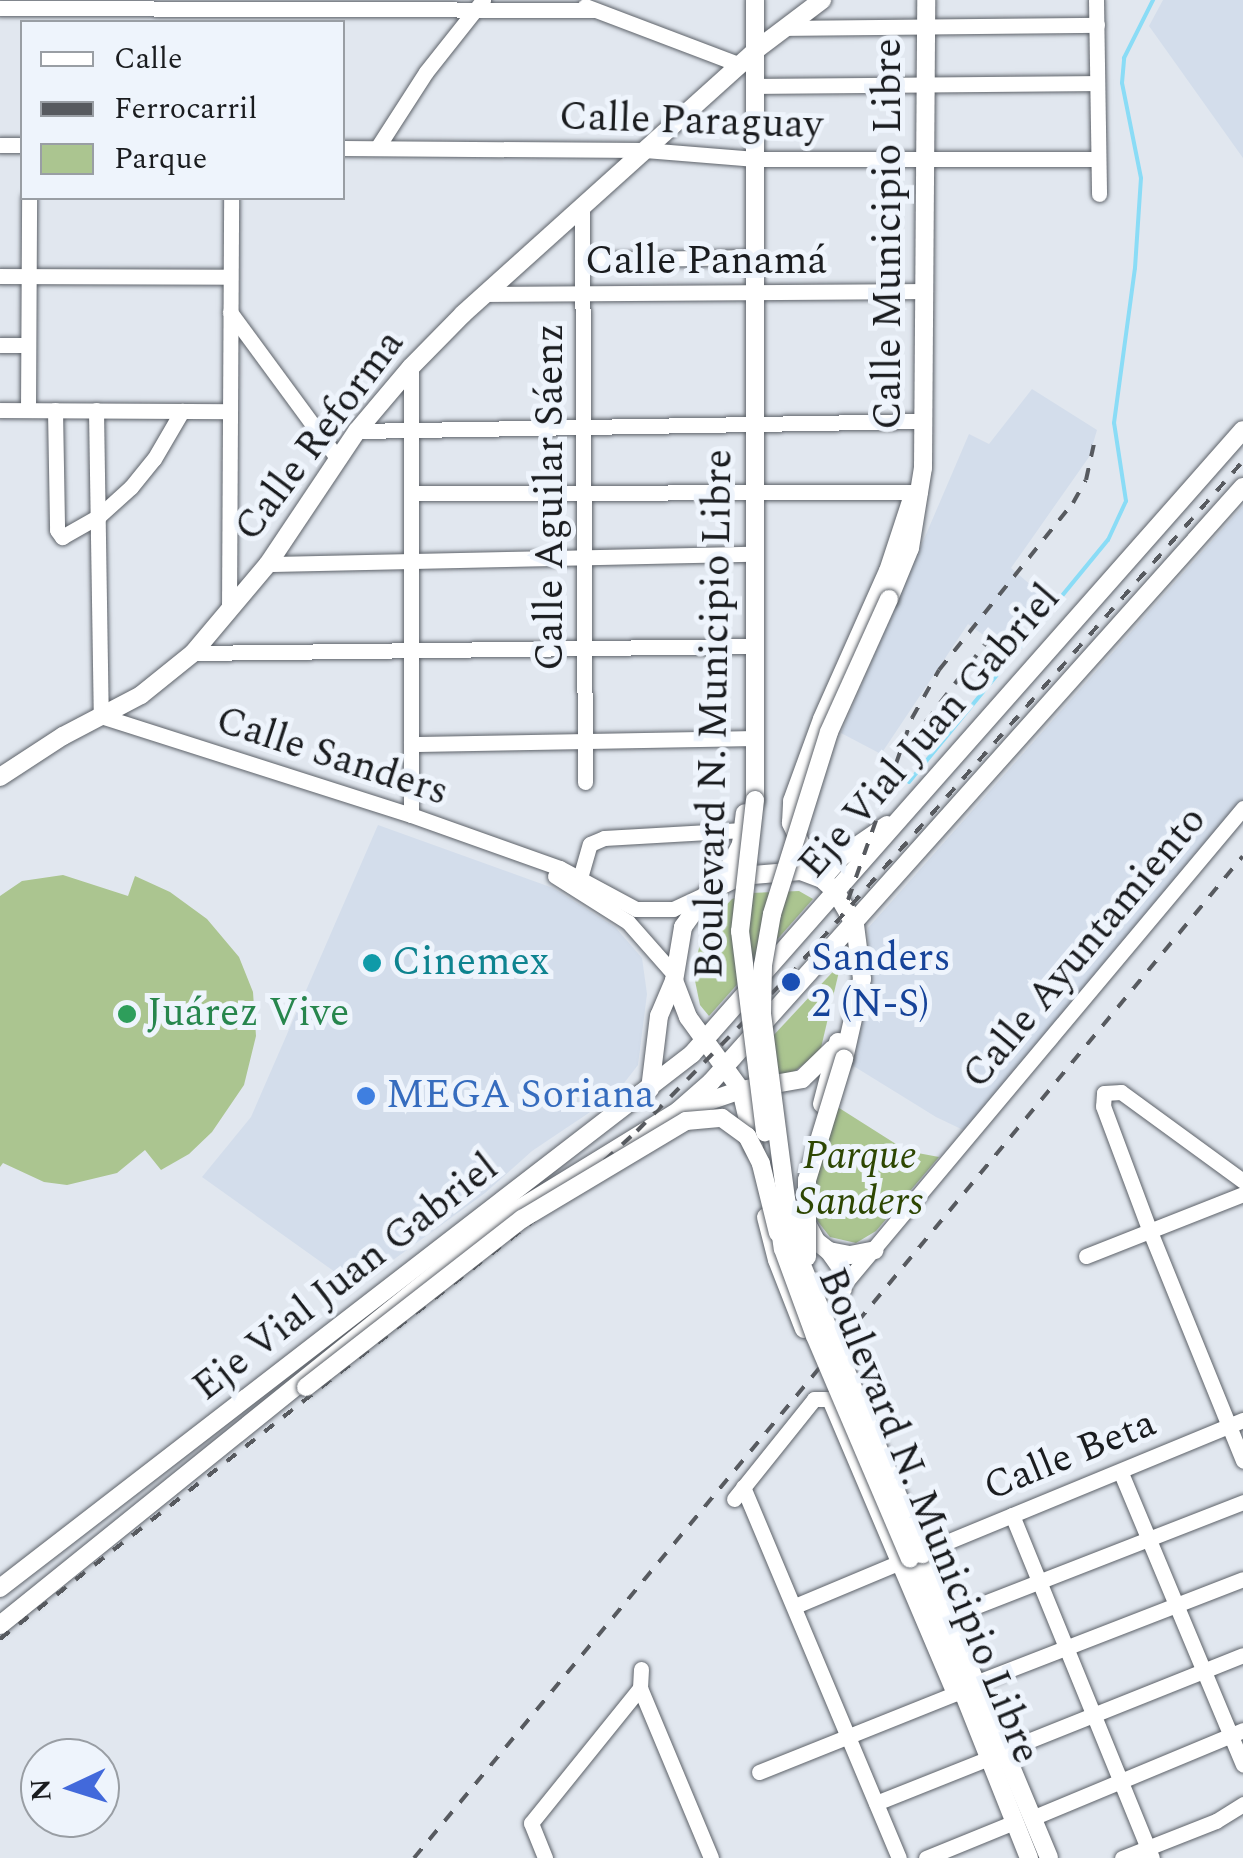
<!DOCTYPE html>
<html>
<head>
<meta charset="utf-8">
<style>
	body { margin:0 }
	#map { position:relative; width:1243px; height:1858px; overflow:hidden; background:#e1e7ef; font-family:Spectral,serif }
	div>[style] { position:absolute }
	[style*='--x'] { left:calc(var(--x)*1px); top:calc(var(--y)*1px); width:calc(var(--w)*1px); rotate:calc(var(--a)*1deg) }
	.built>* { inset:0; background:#d3ddeb }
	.green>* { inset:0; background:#abc590 }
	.stream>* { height:4px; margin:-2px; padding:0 2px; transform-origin:2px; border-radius:2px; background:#8adcf6 }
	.roads { filter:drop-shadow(0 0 2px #5d6269) drop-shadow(0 0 2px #5d6269) }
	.minor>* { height:15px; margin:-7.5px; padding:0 7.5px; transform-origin:7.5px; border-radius:7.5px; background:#fff }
	.major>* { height:18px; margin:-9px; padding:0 9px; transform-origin:9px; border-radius:9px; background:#fff }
	.rail>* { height:4px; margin-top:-2px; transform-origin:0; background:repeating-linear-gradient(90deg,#575a5f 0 12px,transparent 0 24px) }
	.bridges { filter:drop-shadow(0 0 2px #5d6269) drop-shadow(0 0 2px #5d6269) }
	.major-bridge>* { height:18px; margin:-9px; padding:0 9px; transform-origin:9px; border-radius:9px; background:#fff }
	.dots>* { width:28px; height:28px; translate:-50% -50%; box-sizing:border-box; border:5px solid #eef4fc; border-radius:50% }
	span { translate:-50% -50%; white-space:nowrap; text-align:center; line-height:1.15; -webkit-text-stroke:10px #eef4fc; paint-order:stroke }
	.street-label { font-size:40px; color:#1a1c1f }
	.transit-label { font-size:40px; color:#164399 }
	.left { translate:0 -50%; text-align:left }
	.culture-label { font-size:40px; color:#0d838f }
	.leisure-label { font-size:40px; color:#27864d }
	.shop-label { font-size:40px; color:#366cbe }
	.park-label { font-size:40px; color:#2d4602; font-style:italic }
	.legend { position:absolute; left:20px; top:20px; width:325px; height:180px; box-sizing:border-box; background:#eef4fc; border:2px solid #999ea4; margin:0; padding:12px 18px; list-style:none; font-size:30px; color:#1a1c1f }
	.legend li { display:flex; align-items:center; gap:20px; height:50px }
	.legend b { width:50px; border:2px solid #999ea4 }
	.north { position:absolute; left:20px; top:1738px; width:100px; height:100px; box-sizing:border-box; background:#eef4fc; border:2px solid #999ea4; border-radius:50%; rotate:266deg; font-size:28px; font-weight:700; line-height:40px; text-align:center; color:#1a1c1f }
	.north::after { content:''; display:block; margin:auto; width:35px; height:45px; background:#4269db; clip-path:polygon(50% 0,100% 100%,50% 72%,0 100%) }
</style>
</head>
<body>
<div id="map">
	<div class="built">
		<div style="clip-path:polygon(1163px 0,1243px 0,1243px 158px,1149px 26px)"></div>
		<div style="clip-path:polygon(1032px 389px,1097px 430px,1089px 457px,1011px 568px,1040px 593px,999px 646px,968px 624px,881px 754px,841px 733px,969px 434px,989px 444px)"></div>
		<div style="clip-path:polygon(1243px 506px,1243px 819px,978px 1137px,936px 1117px,847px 1062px,870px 992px,868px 928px)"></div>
		<div style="clip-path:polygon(378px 825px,553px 888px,615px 927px,642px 958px,647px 994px,638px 1065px,614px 1096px,532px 1151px,485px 1193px,356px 1287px,202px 1177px,251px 1117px)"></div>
	</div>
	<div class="green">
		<div style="clip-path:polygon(63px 875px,128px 896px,135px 876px,170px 892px,207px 919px,239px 957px,253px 992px,256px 1036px,244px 1085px,212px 1132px,189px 1154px,161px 1170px,145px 1150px,117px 1173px,67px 1185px,44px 1182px,3px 1163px,0 1167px,0 896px,22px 881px)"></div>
		<div style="clip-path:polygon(799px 891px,813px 899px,709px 1016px,700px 1005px,693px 971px,704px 929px,732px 899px,749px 893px)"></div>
		<div style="clip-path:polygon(841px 963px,820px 1052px,792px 1073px,777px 1077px,771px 1038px)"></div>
		<div style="clip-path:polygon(836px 1106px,907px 1151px,939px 1157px,876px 1231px,856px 1243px,830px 1237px,812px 1214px,811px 1183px)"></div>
	</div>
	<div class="stream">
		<div style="--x:909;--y:782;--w:313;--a:-50.6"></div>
		<div style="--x:1108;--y:540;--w:43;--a:-65.2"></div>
		<div style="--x:1126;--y:501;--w:79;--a:-98.7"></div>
		<div style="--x:1114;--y:423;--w:156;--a:-82.3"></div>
		<div style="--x:1135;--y:268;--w:90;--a:-86.2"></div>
		<div style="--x:1141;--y:178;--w:97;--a:-101.3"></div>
		<div style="--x:1122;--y:83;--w:25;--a:-85"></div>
		<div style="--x:1124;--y:58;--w:65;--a:-63.4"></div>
	</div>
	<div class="roads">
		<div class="minor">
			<div style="--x:1096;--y:0;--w:194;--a:89.1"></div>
			<div style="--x:585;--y:6;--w:166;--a:20.8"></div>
			<div style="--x:0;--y:8;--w:594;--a:0.19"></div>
			<div style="--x:785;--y:28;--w:312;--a:-0.6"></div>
			<div style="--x:756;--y:86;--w:341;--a:-0.5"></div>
			<div style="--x:0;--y:145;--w:22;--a:0"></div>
			<div style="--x:342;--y:148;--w:303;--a:0.4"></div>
			<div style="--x:645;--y:150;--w:111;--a:4.6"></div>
			<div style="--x:756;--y:159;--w:341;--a:0"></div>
			<div style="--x:377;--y:148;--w:90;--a:-57.2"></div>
			<div style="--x:426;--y:72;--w:92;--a:-51.6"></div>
			<div style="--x:582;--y:211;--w:571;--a:89.7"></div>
			<div style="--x:582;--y:260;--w:174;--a:-1"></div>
			<div style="--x:0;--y:276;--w:230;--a:0.2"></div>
			<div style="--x:488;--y:294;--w:436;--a:-0.4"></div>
			<div style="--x:230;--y:312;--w:182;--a:53.7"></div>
			<div style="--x:0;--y:345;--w:28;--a:0"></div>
			<div style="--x:411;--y:367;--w:448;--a:90"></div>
			<div style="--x:0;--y:410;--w:229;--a:0.3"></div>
			<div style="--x:28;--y:410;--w:212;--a:-89.7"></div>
			<div style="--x:55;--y:410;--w:120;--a:89"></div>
			<div style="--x:57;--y:530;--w:9;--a:54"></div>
			<div style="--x:62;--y:537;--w:43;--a:-29.6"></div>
			<div style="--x:99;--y:516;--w:43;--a:-42.2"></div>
			<div style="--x:131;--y:487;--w:36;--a:-51"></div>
			<div style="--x:154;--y:459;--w:56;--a:-59.7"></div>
			<div style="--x:96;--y:410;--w:306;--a:89.1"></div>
			<div style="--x:101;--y:716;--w:325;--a:17.7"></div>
			<div style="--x:411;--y:815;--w:158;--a:19.6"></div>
			<div style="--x:560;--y:868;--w:86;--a:28.3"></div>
			<div style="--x:636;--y:909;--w:37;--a:0"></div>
			<div style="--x:673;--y:909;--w:35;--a:-25"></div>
			<div style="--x:357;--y:431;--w:567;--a:-1.01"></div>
			<div style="--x:411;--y:493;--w:509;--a:-0.11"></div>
			<div style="--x:268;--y:564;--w:488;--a:-1.2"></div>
			<div style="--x:229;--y:609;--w:411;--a:-89.7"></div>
			<div style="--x:193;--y:653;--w:554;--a:-0.72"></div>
			<div style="--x:411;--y:744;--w:338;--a:-1"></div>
			<div style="--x:555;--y:876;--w:86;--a:32.2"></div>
			<div style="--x:628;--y:922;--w:68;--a:48.6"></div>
			<div style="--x:580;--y:878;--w:35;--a:-74"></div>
			<div style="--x:590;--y:844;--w:15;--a:-23"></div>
			<div style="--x:604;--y:838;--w:139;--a:-3.3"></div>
			<div style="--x:1243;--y:1181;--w:151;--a:-143.9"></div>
			<div style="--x:1121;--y:1092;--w:17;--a:177"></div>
			<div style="--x:1104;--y:1093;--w:13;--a:94"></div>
			<div style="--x:1103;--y:1106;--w:131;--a:69.5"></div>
			<div style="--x:1149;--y:1229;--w:250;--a:67.9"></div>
			<div style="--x:1086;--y:1256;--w:169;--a:-21.5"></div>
			<div style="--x:814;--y:1320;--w:668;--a:-50.04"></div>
			<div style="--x:1121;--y:1473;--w:316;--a:67.3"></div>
			<div style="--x:743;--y:1487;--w:402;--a:67.2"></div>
			<div style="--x:734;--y:1499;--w:128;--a:-51.3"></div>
			<div style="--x:814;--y:1399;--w:15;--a:0"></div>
			<div style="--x:829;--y:1399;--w:320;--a:67"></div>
			<div style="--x:1012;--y:1515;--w:370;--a:67.8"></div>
			<div style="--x:942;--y:1579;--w:22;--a:-111"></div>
			<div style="--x:934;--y:1558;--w:16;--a:-60"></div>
			<div style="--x:942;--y:1544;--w:326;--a:-22.4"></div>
			<div style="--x:795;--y:1606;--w:112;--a:-22.7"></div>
			<div style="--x:956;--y:1614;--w:308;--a:-21.3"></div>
			<div style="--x:641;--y:1669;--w:19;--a:93"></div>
			<div style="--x:640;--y:1688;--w:184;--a:67.3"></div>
			<div style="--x:975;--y:1683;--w:287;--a:-21.2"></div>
			<div style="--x:1003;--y:1751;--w:258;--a:-21.8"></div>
			<div style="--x:759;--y:1772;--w:215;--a:-21.8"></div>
			<div style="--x:876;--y:1803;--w:122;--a:-21.7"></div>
			<div style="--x:1032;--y:1818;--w:229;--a:-22.6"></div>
			<div style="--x:531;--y:1823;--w:174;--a:-51.1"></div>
			<div style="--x:531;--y:1823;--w:38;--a:68"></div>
			<div style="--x:926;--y:1858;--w:95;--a:-22.2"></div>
			<div style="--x:1122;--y:1858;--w:101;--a:-21.5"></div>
			<div style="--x:1216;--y:1821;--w:32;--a:-32"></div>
		</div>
		<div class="major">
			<div style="--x:755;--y:0;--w:800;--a:90"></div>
			<div style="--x:889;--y:599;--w:55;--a:-67.6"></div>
			<div style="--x:910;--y:548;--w:81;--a:-80.8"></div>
			<div style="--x:923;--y:468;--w:468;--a:-89.6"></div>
			<div style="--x:0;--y:777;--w:75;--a:-33.1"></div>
			<div style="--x:63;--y:736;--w:88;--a:-27.7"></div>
			<div style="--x:141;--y:695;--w:67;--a:-38.9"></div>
			<div style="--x:193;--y:653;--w:116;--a:-49.9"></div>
			<div style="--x:268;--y:564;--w:160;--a:-56.2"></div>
			<div style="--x:357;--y:431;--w:84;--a:-49.8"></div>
			<div style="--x:411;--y:367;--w:74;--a:-45.5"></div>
			<div style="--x:463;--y:314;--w:394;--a:-42"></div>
			<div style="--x:756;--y:50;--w:83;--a:-37.1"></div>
			<div style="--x:816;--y:876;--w:59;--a:-115.3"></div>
			<div style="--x:791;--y:823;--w:22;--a:-87"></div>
			<div style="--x:792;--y:801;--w:87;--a:-69.9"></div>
			<div style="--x:822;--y:719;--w:162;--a:-66"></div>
			<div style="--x:888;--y:571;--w:74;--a:-71.8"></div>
			<div style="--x:822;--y:879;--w:29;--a:-49"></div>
			<div style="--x:841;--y:857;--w:56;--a:-34.8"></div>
			<div style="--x:722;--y:882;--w:42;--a:-63.4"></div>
			<div style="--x:741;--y:844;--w:31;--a:-83"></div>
			<div style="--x:650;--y:1089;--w:74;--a:-83"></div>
			<div style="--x:659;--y:1016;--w:38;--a:-67"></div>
			<div style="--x:822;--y:1104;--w:64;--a:-75.5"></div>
			<div style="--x:686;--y:1109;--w:58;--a:-19.1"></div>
			<div style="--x:741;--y:1090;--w:62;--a:-10.2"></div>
			<div style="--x:802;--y:1079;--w:43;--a:-44.1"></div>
			<div style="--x:754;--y:1147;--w:58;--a:-102.8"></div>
			<div style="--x:741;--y:1090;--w:90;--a:-126"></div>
			<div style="--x:688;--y:1017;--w:39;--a:-111"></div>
			<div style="--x:674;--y:981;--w:55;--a:-80.5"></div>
			<div style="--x:683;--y:927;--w:43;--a:-54.5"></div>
			<div style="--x:708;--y:892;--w:37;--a:-26"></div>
			<div style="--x:741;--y:876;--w:60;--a:-4.8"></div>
			<div style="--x:801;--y:871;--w:22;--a:21"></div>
			<div style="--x:822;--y:879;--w:19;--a:43"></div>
			<div style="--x:836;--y:892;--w:38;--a:60"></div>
			<div style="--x:855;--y:925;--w:54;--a:82.6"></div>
			<div style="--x:862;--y:979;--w:82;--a:102.7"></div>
			<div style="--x:766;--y:1217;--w:44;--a:75.7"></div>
			<div style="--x:777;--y:1260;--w:74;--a:68.6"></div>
			<div style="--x:806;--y:1222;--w:21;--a:62"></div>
			<div style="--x:816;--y:1241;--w:16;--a:38"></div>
			<div style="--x:829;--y:1251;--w:21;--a:11"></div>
			<div style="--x:850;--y:1255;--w:25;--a:-11"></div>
			<div style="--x:829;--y:1251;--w:21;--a:55"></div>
			<div style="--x:841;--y:1268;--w:21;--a:85"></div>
			<div style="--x:922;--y:1554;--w:329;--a:67.3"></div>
			<div style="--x:910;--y:1559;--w:322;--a:68.3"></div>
			<div style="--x:0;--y:1588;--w:874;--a:-37.66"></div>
			<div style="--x:692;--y:1054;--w:832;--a:-48.56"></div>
			<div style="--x:0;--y:1625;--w:650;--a:-38.88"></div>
			<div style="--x:506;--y:1217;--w:202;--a:-31.6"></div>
			<div style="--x:678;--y:1111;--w:44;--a:-41.3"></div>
			<div style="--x:711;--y:1082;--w:798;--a:-48.2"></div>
		</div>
	</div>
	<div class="rail">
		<div style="--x:911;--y:741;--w:140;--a:-52.6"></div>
		<div style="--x:848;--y:900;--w:193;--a:-70.6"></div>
		<div style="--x:912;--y:718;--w:55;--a:-60.6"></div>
		<div style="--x:939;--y:670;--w:214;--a:-51.3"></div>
		<div style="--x:1073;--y:503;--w:26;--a:-61"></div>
		<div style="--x:1086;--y:480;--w:42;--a:-77.6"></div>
		<div style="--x:0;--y:1639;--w:723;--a:-38.09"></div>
		<div style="--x:569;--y:1193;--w:92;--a:-42.4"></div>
		<div style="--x:637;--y:1131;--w:216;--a:-45.6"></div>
		<div style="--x:788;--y:977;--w:688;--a:-48.59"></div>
		<div style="--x:414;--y:1858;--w:1300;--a:-50.4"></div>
	</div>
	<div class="bridges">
		<div class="major-bridge">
			<div style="--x:889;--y:599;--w:146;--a:114.3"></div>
			<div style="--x:829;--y:732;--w:191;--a:107.4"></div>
			<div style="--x:772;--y:914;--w:52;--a:100"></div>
			<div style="--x:763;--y:965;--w:49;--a:91.2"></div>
			<div style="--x:762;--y:1014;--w:187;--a:82.6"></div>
			<div style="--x:786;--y:1199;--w:60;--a:77.6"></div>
			<div style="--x:799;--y:1258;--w:321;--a:67.4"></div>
			<div style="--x:755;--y:800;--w:132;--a:96.5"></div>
			<div style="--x:740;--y:931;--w:203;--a:82.9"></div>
			<div style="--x:779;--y:1222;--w:27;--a:82"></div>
			<div style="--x:783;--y:1249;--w:93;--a:69.8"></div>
			<div style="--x:815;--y:1336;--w:242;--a:66.9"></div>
			<div style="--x:807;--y:1257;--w:77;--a:-90"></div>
			<div style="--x:807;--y:1180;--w:127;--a:-73"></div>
			<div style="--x:306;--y:1387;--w:274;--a:-37.9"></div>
			<div style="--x:522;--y:1219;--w:191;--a:-30.9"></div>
			<div style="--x:686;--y:1121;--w:36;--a:-5"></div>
			<div style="--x:722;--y:1118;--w:31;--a:36"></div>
			<div style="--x:747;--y:1136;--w:31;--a:63"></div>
			<div style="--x:761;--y:1164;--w:71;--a:76.2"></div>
		</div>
	</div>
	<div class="dots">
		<div style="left:372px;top:963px;background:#0f9aa8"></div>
		<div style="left:791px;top:982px;background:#1a4fb4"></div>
		<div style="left:127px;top:1014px;background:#2e9e5b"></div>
		<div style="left:366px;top:1096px;background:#3f7fe0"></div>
	</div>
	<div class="street-label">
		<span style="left:691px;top:122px;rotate:2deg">Calle Paraguay</span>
		<span style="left:889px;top:234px;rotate:-90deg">Calle Municipio Libre</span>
		<span style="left:706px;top:262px">Calle Panamá</span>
		<span style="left:320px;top:436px;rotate:-53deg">Calle Reforma</span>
		<span style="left:551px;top:497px;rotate:-90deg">Calle Aguilar Sáenz</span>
		<span style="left:715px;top:714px;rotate:-89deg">Boulevard N. Municipio Libre</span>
		<span style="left:930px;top:732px;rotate:-49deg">Eje Vial Juan Gabriel</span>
		<span style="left:332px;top:757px;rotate:18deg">Calle Sanders</span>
		<span style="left:1085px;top:948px;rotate:-50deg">Calle Ayuntamiento</span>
		<span style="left:346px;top:1278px;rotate:-38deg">Eje Vial Juan Gabriel</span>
		<span style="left:1070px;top:1456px;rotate:-22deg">Calle Beta</span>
		<span style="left:928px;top:1516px;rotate:68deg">Boulevard N. Municipio Libre</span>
	</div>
	<div class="transit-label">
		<span class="left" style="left:811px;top:982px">Sanders<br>2 (N-S)</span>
	</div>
	<div class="culture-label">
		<span class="left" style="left:392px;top:963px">Cinemex</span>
	</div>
	<div class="leisure-label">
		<span class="left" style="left:147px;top:1014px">Juárez Vive</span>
	</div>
	<div class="shop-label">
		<span class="left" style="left:386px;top:1096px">MEGA Soriana</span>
	</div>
	<div class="park-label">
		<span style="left:860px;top:1180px">Parque<br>Sanders</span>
	</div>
	<ul class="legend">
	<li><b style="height:12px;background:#fff"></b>Calle</li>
	<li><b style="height:12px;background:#575a5f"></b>Ferrocarril</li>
	<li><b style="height:28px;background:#abc590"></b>Parque</li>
	</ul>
	<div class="north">N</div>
</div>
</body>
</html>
